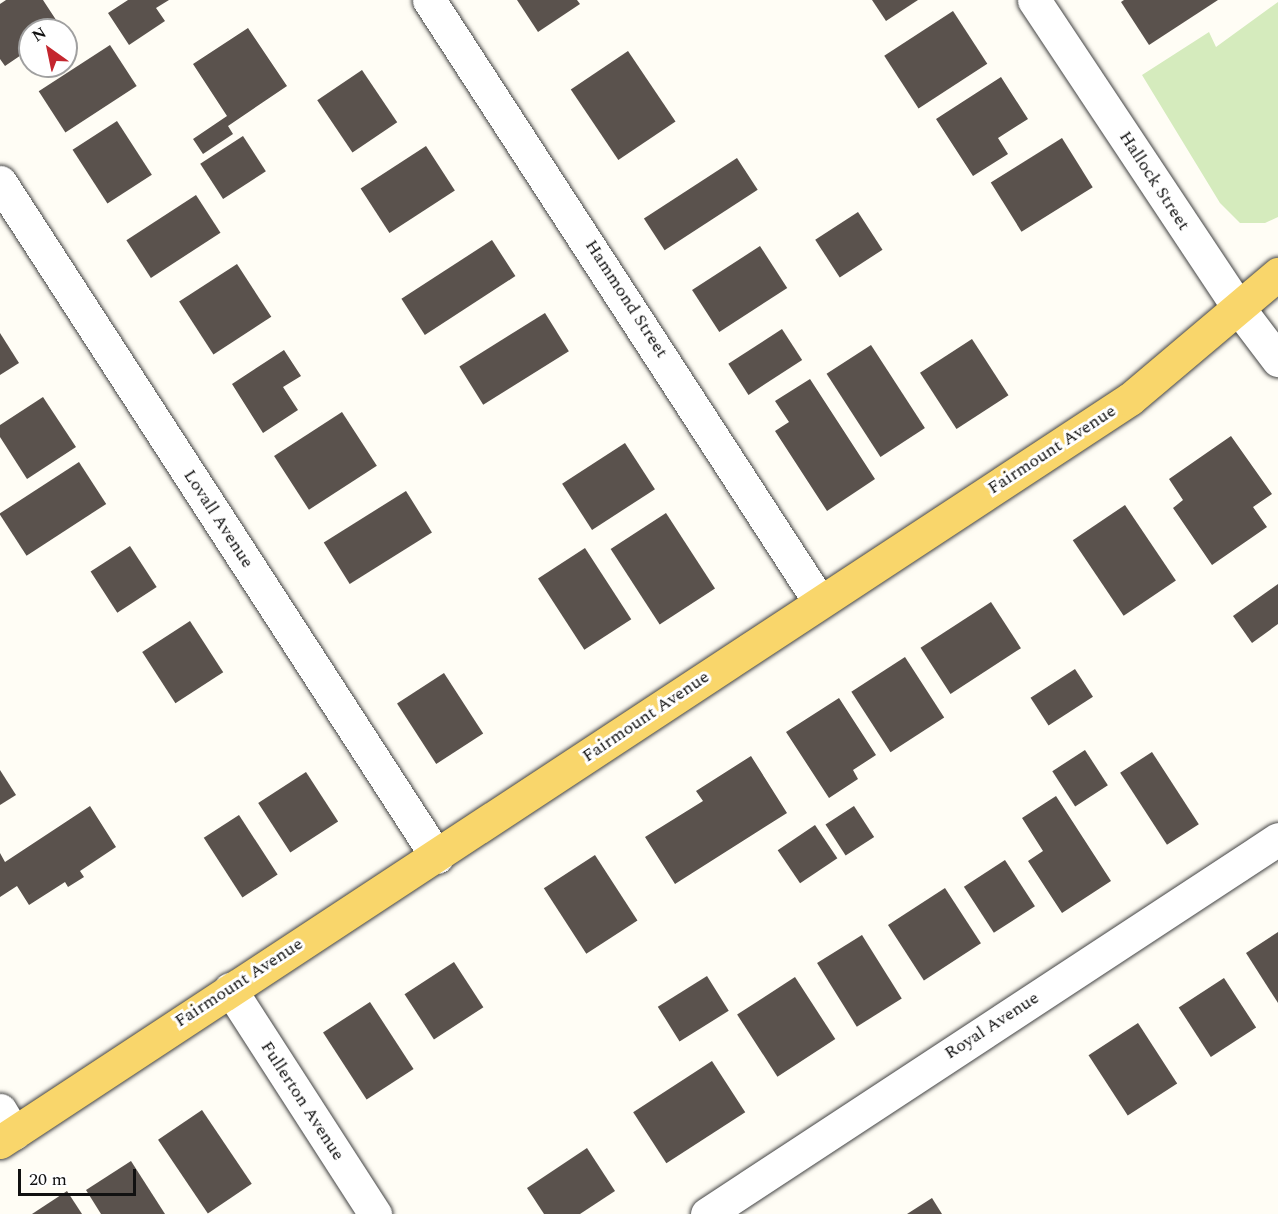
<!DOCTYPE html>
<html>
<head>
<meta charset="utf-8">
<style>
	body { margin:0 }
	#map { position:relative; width:1278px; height:1214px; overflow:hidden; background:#fffdf5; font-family:Spectral,serif }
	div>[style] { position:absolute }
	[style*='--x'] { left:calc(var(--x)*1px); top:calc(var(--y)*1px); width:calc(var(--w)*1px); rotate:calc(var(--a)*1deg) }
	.green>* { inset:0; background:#d5ebbd }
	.building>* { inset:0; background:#5a524d; transform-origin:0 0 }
	.roads { filter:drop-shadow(0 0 2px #444) drop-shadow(0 0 2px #444) }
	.minor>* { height:33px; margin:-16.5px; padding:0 16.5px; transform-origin:16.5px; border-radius:16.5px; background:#fff }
	.tertiary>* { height:33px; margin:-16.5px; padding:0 16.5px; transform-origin:16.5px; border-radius:16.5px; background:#fff }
	.primary>* { height:33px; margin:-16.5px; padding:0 16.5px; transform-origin:16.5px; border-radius:16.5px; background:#f9d66b }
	span { translate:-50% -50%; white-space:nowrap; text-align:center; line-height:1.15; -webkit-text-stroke:6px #fff; paint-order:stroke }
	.street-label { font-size:18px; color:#111 }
	.north { position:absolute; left:18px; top:18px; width:60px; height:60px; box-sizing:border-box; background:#fff; border:2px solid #a0a0a0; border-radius:50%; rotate:327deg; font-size:16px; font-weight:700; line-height:24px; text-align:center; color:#111 }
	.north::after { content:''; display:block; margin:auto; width:21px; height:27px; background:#c4262e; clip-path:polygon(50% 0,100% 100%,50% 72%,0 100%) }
	.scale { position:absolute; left:18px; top:1169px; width:118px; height:27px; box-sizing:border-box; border:3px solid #111; border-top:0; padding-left:8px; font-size:18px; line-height:21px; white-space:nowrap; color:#111; -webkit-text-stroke:4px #fff; paint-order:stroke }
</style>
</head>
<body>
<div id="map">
	<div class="green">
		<div style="clip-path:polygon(1278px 2px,1278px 217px,1265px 223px,1240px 223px,1220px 203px,1142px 75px,1209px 32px,1216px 47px)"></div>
	</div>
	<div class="building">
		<div style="clip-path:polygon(6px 0,43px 0,62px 29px,30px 30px,30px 49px,5px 66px,0 59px,0 4px)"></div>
		<div style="clip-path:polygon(128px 0,169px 0,156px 8px,165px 21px,129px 45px,108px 13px)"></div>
		<div style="clip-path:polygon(517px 0,577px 0,580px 4px,538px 32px)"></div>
		<div style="clip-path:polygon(872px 0,918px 0,886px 21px)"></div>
		<div style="clip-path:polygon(1124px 0,1218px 0,1149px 45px,1121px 2px)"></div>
		<div style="left:953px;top:11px;width:63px;height:82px;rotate:57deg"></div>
		<div style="clip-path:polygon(248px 28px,287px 86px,228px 126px,233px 134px,203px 154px,193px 139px,227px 116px,193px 64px)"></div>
		<div style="left:110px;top:45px;width:49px;height:85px;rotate:57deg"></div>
		<div style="left:628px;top:51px;width:85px;height:69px;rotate:56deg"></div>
		<div style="left:362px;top:70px;width:63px;height:54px;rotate:56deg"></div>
		<div style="clip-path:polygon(1001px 77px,1028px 119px,998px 138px,1008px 154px,973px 176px,936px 119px)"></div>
		<div style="left:117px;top:121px;width:64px;height:53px;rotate:57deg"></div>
		<div style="left:243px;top:136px;width:42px;height:51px;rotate:57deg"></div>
		<div style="left:1062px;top:138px;width:58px;height:84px;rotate:58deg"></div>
		<div style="left:426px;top:146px;width:53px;height:78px;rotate:57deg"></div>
		<div style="left:737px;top:158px;width:38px;height:111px;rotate:57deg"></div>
		<div style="left:196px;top:195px;width:45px;height:83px;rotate:57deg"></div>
		<div style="left:858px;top:212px;width:45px;height:51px;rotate:57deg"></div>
		<div style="left:492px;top:240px;width:43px;height:108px;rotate:57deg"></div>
		<div style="left:760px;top:246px;width:50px;height:81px;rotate:57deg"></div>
		<div style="left:237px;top:264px;width:63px;height:69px;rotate:57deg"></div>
		<div style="left:545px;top:313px;width:45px;height:101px;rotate:58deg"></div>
		<div style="left:782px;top:329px;width:37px;height:64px;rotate:57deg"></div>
		<div style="clip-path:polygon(0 333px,19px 363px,0 375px)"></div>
		<div style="left:972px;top:339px;width:67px;height:62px;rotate:57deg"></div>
		<div style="left:871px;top:345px;width:99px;height:53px;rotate:57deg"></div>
		<div style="clip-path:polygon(284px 350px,301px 376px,283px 387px,298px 410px,263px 433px,232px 384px)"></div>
		<div style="clip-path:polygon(810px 379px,875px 479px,827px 511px,775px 431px,789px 422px,775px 401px)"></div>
		<div style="clip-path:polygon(43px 397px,76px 447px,27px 479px,0 437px,0 425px)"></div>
		<div style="left:342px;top:412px;width:64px;height:81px;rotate:57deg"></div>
		<div style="clip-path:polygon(1231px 436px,1272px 494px,1253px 507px,1267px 527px,1212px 565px,1173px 508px,1183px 500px,1169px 479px)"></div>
		<div style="left:625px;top:443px;width:55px;height:75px;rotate:57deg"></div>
		<div style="left:79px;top:462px;width:50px;height:95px;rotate:57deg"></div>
		<div style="left:406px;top:491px;width:49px;height:97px;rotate:58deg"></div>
		<div style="left:1125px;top:505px;width:91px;height:63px;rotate:56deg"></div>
		<div style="left:666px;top:513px;width:90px;height:66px;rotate:57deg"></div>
		<div style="left:130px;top:546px;width:49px;height:47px;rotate:57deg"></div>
		<div style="left:585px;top:548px;width:85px;height:56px;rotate:57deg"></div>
		<div style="clip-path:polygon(1278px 584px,1278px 624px,1252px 643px,1233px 616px)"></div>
		<div style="left:991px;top:602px;width:55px;height:84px;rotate:57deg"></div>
		<div style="left:190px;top:621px;width:61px;height:57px;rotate:57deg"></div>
		<div style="left:905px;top:657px;width:72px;height:64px;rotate:57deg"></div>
		<div style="left:1075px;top:669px;width:33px;height:53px;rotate:57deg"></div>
		<div style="left:444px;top:673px;width:72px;height:56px;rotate:57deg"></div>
		<div style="clip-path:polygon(839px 698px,876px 755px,853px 770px,858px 779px,829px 798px,786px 732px)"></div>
		<div style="left:1085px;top:750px;width:42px;height:39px;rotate:57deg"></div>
		<div style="left:1152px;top:752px;width:86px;height:38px;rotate:57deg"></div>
		<div style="clip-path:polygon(751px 756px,787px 813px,675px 884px,645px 837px,703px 801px,696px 791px)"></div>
		<div style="clip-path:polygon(0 770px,16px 795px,0 805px)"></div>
		<div style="left:306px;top:772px;width:59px;height:57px;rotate:57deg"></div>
		<div style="clip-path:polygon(1056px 796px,1111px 881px,1062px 913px,1028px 861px,1043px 851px,1022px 818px)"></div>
		<div style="clip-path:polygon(90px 806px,116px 847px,80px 871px,84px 877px,68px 887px,65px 882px,29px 905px,17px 886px,0 897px,0 853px,5px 862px)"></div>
		<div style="left:854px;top:806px;width:37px;height:34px;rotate:57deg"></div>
		<div style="left:239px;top:815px;width:71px;height:42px;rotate:57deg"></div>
		<div style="left:815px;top:825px;width:40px;height:45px;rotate:56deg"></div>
		<div style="left:595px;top:855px;width:78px;height:61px;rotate:57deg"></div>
		<div style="left:1005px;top:860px;width:55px;height:49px;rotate:57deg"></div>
		<div style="left:945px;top:888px;width:66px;height:68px;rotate:57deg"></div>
		<div style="clip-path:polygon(1278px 932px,1278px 1003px,1246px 953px)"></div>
		<div style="left:862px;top:935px;width:75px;height:53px;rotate:58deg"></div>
		<div style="left:454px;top:962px;width:54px;height:59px;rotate:57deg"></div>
		<div style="left:707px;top:976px;width:41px;height:58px;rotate:58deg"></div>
		<div style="left:795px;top:977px;width:74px;height:69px;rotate:57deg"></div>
		<div style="left:1224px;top:978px;width:59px;height:54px;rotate:57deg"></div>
		<div style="left:370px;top:1002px;width:80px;height:56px;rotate:57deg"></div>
		<div style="left:1138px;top:1023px;width:72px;height:59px;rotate:57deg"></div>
		<div style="left:712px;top:1061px;width:61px;height:94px;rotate:57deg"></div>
		<div style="left:202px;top:1110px;width:89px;height:53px;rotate:56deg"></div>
		<div style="clip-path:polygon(587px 1148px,615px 1191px,580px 1214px,544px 1214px,527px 1188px)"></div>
		<div style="clip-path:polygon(131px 1161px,165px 1214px,101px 1214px,86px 1190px)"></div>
		<div style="clip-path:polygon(67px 1191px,82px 1214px,32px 1214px)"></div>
		<div style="clip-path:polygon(932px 1198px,942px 1214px,907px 1214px)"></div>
	</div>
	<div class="roads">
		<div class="minor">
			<div style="--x:429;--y:0;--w:716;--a:57.02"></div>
			<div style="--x:0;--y:182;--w:804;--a:57.08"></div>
			<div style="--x:230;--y:989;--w:268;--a:57.2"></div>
			<div style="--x:0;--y:1110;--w:27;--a:59"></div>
			<div style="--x:707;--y:1214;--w:683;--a:-33.29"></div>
		</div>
		<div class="tertiary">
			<div style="--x:1034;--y:0;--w:372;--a:56.4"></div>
			<div style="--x:1240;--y:310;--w:63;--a:52.8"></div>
		</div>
		<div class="primary">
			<div style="--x:0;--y:1142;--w:1352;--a:-33.33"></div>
			<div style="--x:1130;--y:399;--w:194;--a:-40.2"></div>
		</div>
	</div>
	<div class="street-label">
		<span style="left:1154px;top:181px;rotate:57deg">Hallock Street</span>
		<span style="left:626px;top:299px;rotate:57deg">Hammond Street</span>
		<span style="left:1052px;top:450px;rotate:-33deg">Fairmount Avenue</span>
		<span style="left:218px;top:519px;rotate:57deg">Lovall Avenue</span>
		<span style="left:646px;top:717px;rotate:-34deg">Fairmount Avenue</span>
		<span style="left:239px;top:983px;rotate:-33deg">Fairmount Avenue</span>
		<span style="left:992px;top:1026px;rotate:-33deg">Royal Avenue</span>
		<span style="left:302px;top:1101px;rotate:57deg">Fullerton Avenue</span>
	</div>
	<div class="north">N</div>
	<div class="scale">20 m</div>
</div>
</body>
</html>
